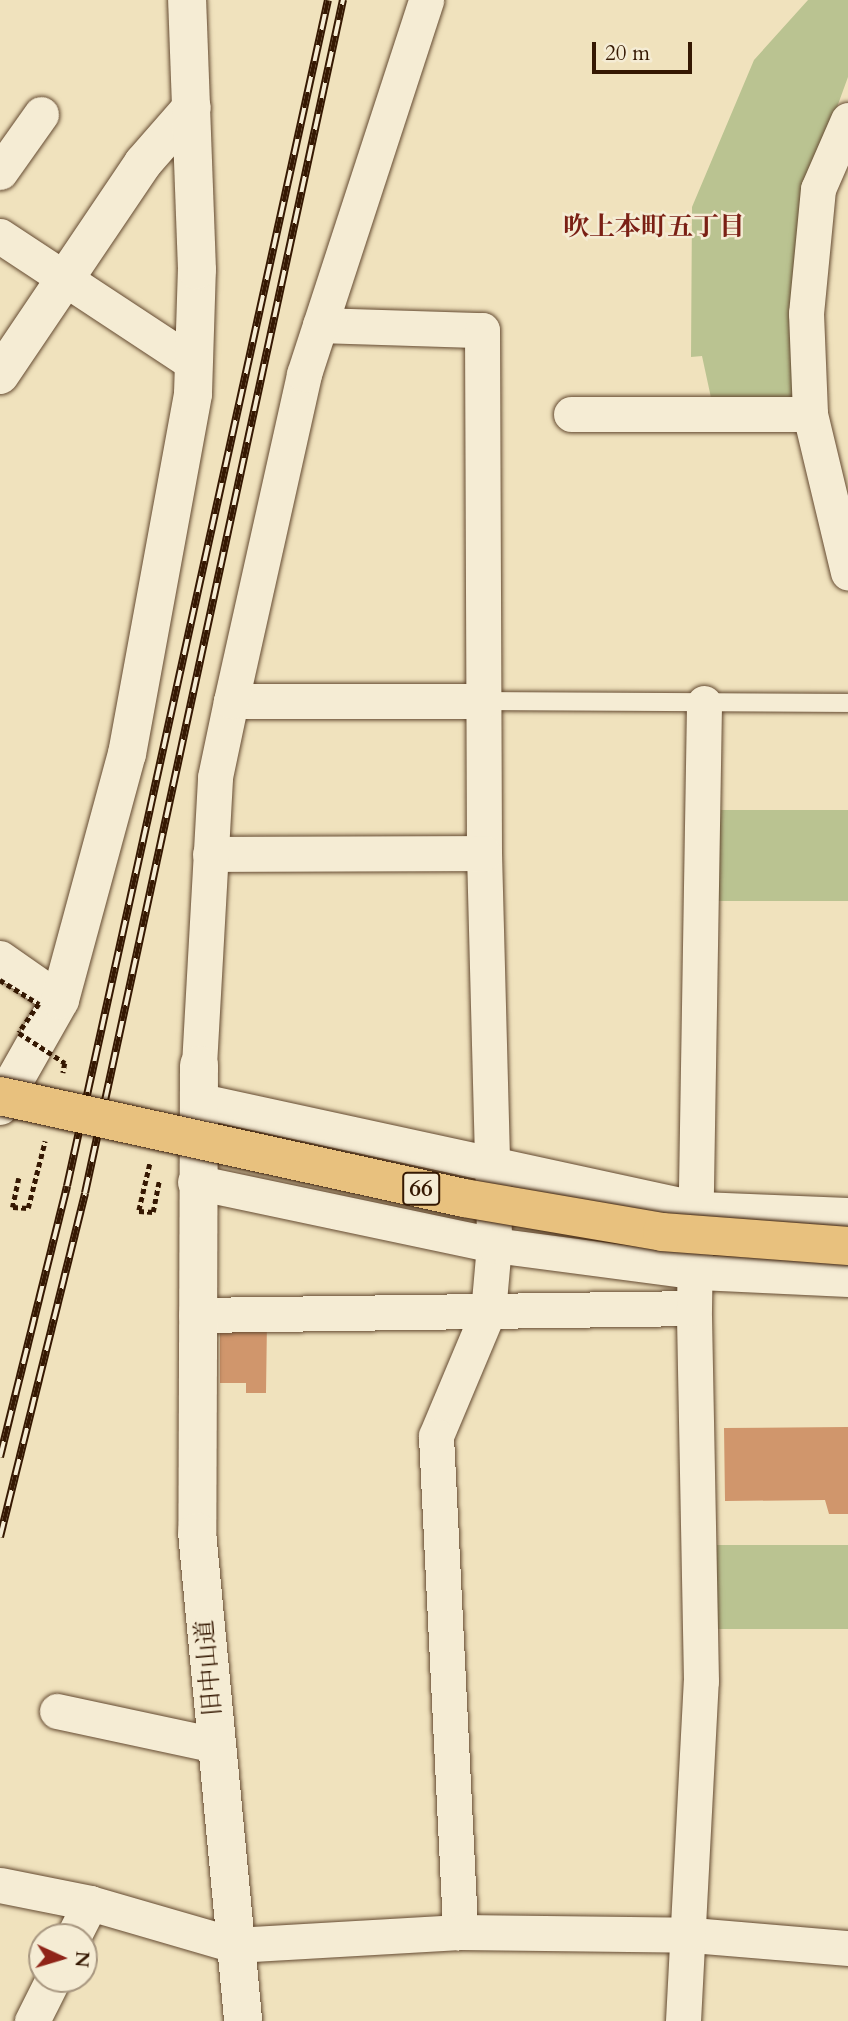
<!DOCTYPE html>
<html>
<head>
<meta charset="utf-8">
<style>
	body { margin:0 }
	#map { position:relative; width:848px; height:2021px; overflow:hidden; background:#f0e2bd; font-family:Cardo,"Noto Serif JP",serif }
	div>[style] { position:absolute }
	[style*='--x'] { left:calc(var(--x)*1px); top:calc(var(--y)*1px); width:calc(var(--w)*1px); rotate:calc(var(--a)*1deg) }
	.green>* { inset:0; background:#bac391; transform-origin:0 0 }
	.building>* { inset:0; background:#d0966c }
	.path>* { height:4.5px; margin-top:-2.25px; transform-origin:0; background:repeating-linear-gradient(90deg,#351802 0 5px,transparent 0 8.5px) }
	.roads { filter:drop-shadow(0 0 2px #644a31) drop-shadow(0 0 2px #644a31) }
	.service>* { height:18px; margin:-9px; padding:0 9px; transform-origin:9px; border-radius:9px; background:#f5ecd4 }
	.minor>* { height:35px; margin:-17.5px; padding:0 17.5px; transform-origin:17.5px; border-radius:17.5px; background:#f5ecd4 }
	.tertiary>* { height:38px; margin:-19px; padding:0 19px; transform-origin:19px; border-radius:19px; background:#f5ecd4 }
	.rail>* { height:8px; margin-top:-4px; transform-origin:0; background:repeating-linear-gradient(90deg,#f5ecd4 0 16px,#351802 0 32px); box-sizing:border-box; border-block:2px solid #351802 }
	.path-bridge>* { height:4.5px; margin-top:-2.25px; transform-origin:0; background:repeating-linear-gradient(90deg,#351802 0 5px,transparent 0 8.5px) }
	.bridges { filter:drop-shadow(0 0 2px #351802) drop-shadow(0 0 2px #351802) }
	.primary-bridge>* { height:38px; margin:-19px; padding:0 19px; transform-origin:19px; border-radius:19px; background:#e8c17e }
	span { translate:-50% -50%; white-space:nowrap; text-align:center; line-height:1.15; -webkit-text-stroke:5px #f5ecd4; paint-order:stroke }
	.shield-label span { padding:2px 5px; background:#f5ecd4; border:2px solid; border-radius:5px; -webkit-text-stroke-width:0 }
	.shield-label { font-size:23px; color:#351802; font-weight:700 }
	.street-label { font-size:24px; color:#351802 }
	.neighbourhood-label { font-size:26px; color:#7a1f14; font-weight:700 }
	.north { position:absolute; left:28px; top:1923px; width:70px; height:70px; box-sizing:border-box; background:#f5ecd4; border:2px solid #a89780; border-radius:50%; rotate:94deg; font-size:19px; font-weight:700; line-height:28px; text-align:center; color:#351802 }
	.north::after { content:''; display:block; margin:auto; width:24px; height:32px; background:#8f2418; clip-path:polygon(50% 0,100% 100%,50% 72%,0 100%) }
	.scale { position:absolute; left:592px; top:42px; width:100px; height:32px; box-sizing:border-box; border:4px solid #351802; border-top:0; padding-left:9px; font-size:21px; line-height:24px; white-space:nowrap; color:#351802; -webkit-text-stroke:5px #f5ecd4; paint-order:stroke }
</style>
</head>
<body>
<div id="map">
	<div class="green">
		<div style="clip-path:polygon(808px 0,848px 0,848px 77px,805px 195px,800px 396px,713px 407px,702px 356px,691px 357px,692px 207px,754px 60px)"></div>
		<div style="left:715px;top:810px;width:133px;height:91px"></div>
		<div style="left:848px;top:1545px;width:84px;height:131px;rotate:90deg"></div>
	</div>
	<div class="building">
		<div style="clip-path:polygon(220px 1320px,267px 1321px,266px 1393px,246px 1393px,246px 1383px,220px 1383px)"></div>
		<div style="clip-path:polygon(848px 1427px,848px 1514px,829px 1514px,825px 1500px,725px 1501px,724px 1428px)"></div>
	</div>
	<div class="path">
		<div style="--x:150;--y:1164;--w:48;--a:103.2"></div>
		<div style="--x:139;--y:1211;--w:14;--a:4"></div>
		<div style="--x:153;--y:1212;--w:31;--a:-79"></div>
		<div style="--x:19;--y:1178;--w:30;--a:102"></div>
		<div style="--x:13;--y:1207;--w:15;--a:4"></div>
		<div style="--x:28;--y:1208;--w:69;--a:-75.8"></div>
	</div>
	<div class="roads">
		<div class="service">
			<div style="--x:483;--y:701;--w:365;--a:0.3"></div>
		</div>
		<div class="minor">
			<div style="--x:848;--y:120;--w:75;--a:113.5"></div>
			<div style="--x:818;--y:189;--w:125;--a:95.5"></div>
			<div style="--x:806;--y:313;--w:101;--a:87.7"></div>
			<div style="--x:810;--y:414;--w:163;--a:76.5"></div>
			<div style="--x:0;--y:172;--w:71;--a:-54.7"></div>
			<div style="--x:0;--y:236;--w:232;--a:33.4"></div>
			<div style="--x:320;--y:325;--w:162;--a:1.8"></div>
			<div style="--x:482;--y:330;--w:523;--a:89.78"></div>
			<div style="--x:484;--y:853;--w:392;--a:88.5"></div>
			<div style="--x:494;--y:1245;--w:67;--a:95.1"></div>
			<div style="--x:488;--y:1312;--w:134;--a:112.8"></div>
			<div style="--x:436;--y:1436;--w:497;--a:87.2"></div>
			<div style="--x:571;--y:414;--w:239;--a:0"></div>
			<div style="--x:231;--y:701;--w:252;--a:0"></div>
			<div style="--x:210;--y:854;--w:274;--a:-0.2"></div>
			<div style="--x:0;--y:958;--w:73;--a:35"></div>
			<div style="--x:199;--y:1065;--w:288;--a:-86.8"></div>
			<div style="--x:215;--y:777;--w:78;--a:-78.1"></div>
			<div style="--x:231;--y:701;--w:335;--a:-77.4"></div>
			<div style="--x:304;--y:374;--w:393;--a:-71.9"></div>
			<div style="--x:197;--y:1100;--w:514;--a:12.25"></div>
			<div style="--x:699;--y:1209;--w:149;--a:2.3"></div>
			<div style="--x:195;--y:1182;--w:306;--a:11.9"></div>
			<div style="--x:494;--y:1245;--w:207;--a:7.5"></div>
			<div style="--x:699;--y:1272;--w:149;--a:2.7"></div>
			<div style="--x:196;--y:1315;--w:498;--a:-0.8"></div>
			<div style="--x:57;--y:1711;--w:162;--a:12.1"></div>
			<div style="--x:0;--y:1885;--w:92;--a:11.3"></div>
			<div style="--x:90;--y:1903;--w:151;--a:16.2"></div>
			<div style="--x:235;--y:1945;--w:225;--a:-3.3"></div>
			<div style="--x:460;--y:1932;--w:232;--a:0.7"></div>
			<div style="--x:692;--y:1935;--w:157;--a:4.8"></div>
			<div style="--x:73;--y:1937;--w:38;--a:-63"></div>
			<div style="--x:32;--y:2021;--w:47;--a:-63.4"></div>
			<div style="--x:683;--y:2021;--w:340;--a:-87"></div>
			<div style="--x:701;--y:1681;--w:373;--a:-91.1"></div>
			<div style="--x:694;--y:1308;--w:605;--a:-89.05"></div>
		</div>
		<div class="tertiary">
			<div style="--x:0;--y:375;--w:256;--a:-56"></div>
			<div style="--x:143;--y:163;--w:74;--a:-48.8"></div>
			<div style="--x:199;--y:1065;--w:467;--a:90.2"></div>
			<div style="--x:197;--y:1532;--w:491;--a:84.6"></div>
			<div style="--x:0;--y:1106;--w:122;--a:-60.5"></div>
			<div style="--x:60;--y:1000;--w:255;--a:-74.8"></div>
			<div style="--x:127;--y:754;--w:366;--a:-79.6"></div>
			<div style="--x:193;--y:394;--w:124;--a:-88.2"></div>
			<div style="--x:197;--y:270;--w:270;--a:-92.1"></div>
		</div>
	</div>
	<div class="rail">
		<div style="--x:0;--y:1457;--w:279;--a:-76.1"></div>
		<div style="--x:67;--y:1186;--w:1214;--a:-77.59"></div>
		<div style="--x:0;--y:1537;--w:354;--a:-76.1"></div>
		<div style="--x:85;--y:1193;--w:1221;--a:-77.8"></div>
	</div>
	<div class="path-bridge">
		<div style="--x:0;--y:980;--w:46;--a:31.6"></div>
		<div style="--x:39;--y:1004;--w:35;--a:125"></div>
		<div style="--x:19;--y:1033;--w:55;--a:33.1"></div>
		<div style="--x:65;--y:1063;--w:10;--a:101"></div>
	</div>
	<div class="bridges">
		<div class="primary-bridge">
			<div style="--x:0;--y:1096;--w:475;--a:12.4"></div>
			<div style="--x:464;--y:1198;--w:201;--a:9.7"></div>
			<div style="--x:662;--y:1232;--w:187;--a:4.3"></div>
		</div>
	</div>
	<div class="shield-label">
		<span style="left:421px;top:1189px">66</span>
	</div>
	<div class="street-label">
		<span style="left:209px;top:1668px;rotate:-95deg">旧中山道</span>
	</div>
	<div class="neighbourhood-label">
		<span style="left:654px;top:227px">吹上本町五丁目</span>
	</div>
	<div class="north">N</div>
	<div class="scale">20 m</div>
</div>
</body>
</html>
